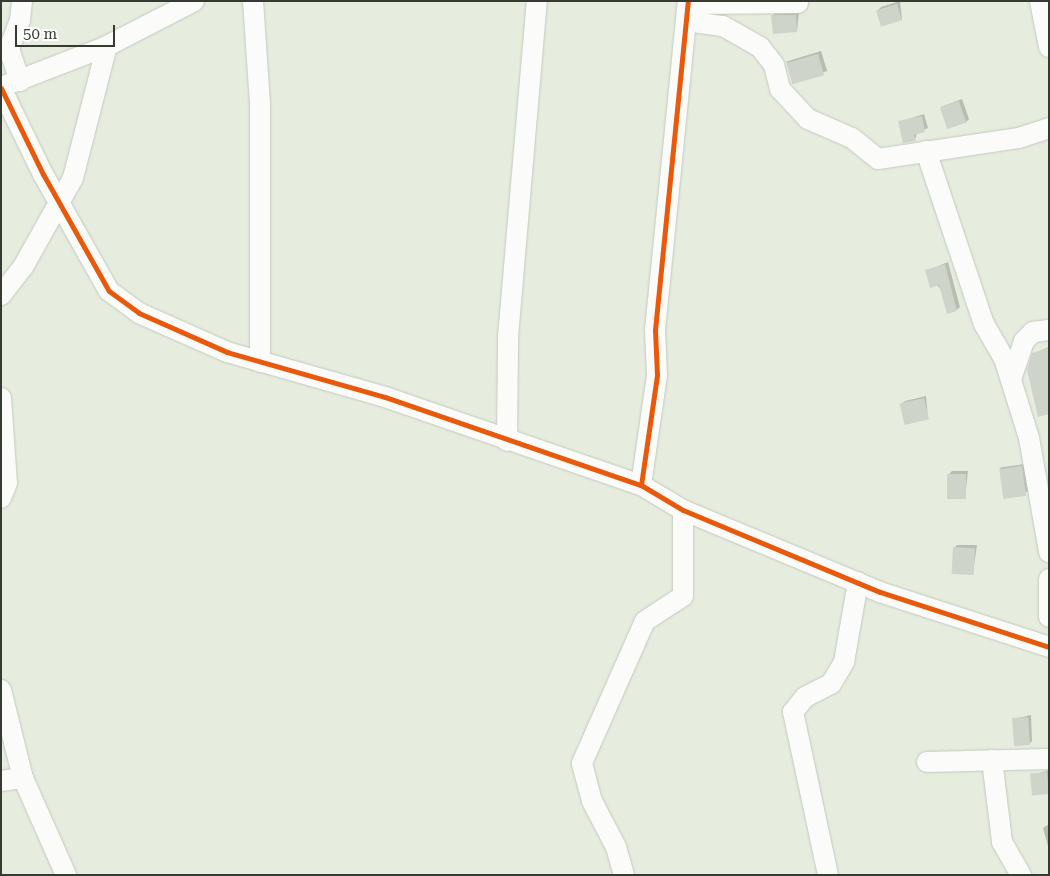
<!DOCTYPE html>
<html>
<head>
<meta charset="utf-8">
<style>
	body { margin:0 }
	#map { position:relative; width:1050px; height:876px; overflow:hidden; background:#e6eddf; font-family:"Roboto Serif",serif }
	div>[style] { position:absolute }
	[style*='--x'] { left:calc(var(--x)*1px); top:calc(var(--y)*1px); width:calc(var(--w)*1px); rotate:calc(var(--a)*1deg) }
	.shadow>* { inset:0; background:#0003; transform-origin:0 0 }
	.building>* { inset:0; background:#ced4c9; transform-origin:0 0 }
	.roads { filter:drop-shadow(0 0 1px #c3c9be) drop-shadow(0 0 1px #c3c9be) }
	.minor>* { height:20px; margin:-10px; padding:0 10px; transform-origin:10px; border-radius:10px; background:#fbfcfa }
	.cycleway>* { height:5px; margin:-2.5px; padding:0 2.5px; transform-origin:2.5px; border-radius:2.5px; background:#e8590c }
	span { translate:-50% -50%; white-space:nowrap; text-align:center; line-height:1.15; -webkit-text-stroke:4px #fff; paint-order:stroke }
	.frame { position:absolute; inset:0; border:2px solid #363b31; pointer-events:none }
	.scale { position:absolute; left:15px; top:25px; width:100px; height:22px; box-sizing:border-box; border:2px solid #363b31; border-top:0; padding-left:6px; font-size:15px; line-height:18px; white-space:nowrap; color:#363b31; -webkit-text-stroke:4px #fff; paint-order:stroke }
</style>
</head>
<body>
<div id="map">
	<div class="shadow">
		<div style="clip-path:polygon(900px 1px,902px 19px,878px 10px,881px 7px)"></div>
		<div style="clip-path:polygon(799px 12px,797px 31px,772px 16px,775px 13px)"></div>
		<div style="left:821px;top:51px;width:21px;height:36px;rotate:73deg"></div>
		<div style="clip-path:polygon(962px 99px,969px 119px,966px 122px,941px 107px)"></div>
		<div style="clip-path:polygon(924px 114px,928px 128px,917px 133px,915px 140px,899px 122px)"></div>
		<div style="clip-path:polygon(948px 262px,960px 307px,957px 310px,926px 271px)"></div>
		<div style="clip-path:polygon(1049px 347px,1049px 413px,1033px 354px)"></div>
		<div style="clip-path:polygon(926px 396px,928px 418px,902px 404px,905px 401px)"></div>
		<div style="left:1025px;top:464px;width:28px;height:25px;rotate:82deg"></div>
		<div style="clip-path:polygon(952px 471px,968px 471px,965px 498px,949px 474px)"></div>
		<div style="clip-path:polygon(957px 545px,977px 545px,973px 573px,954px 548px)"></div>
		<div style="clip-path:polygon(1031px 715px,1032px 741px,1029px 744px,1014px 719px)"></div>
		<div style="clip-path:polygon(1049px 770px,1049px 792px,1031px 776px)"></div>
		<div style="clip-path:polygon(1049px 824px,1049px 850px,1043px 828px)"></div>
	</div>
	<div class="building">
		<div style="left:897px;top:4px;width:17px;height:22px;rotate:73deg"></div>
		<div style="clip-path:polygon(771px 15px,796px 15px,797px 32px,773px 34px)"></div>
		<div style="left:818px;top:54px;width:22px;height:33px;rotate:74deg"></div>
		<div style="left:959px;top:101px;width:23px;height:20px;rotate:72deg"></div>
		<div style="clip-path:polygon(922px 116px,925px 132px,914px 135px,916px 141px,903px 143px,898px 121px)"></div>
		<div style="clip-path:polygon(945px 264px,957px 311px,947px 314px,939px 285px,930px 288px,925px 270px)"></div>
		<div style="clip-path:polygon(1049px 348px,1049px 414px,1038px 417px,1027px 370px,1032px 353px)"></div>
		<div style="left:924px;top:398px;width:22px;height:25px;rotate:77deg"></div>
		<div style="left:1022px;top:466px;width:30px;height:23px;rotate:82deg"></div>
		<div style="left:947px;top:474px;width:19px;height:25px"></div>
		<div style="left:953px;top:547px;width:22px;height:27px;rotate:3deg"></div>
		<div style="left:1028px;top:717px;width:28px;height:16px;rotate:86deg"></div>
		<div style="left:1047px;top:772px;width:22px;height:17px;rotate:85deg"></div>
	</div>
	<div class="roads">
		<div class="minor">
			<div style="--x:253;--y:1;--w:102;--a:86.1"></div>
			<div style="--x:260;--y:103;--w:259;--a:90"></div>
			<div style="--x:1040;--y:1;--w:47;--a:78.9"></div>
			<div style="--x:688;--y:4;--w:110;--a:-0.5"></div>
			<div style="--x:686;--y:21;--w:37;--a:8"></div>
			<div style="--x:723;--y:26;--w:43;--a:29.6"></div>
			<div style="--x:760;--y:47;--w:23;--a:52"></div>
			<div style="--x:774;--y:65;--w:25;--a:76"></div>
			<div style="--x:780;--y:89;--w:41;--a:47"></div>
			<div style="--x:808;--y:119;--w:48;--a:23.4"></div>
			<div style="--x:852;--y:138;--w:33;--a:39"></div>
			<div style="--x:878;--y:159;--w:143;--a:-8.5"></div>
			<div style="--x:1019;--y:138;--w:32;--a:-18"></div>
			<div style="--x:20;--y:81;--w:34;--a:-109"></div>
			<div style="--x:9;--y:49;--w:31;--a:-69"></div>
			<div style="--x:20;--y:20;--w:19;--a:-84"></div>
			<div style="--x:1;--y:87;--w:114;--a:-21.1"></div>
			<div style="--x:107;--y:46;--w:98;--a:-27.3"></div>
			<div style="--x:1;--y:88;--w:96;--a:64"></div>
			<div style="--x:43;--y:174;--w:134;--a:60.6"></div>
			<div style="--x:109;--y:291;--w:37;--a:36"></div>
			<div style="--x:139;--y:313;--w:96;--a:23.9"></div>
			<div style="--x:227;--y:352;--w:164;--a:15.9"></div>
			<div style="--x:385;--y:397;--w:271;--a:19"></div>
			<div style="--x:641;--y:485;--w:49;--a:30.8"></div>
			<div style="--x:683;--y:510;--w:213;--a:22.6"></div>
			<div style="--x:880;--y:592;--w:178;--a:18"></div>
			<div style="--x:926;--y:151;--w:182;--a:71.5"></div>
			<div style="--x:984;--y:324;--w:39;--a:60"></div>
			<div style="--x:1004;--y:358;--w:84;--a:72.6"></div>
			<div style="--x:1029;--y:438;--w:116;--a:80"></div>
			<div style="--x:1;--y:295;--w:36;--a:-52"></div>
			<div style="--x:23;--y:267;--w:102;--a:-60.7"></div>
			<div style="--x:73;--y:178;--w:136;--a:-75.6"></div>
			<div style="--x:1011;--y:379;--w:40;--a:-71.1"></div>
			<div style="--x:1024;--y:341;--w:13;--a:-45"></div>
			<div style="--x:1033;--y:332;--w:16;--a:-7"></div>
			<div style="--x:1;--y:398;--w:85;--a:86"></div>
			<div style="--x:7;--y:483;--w:16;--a:112"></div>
			<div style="--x:507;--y:441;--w:104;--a:-89.4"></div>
			<div style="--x:508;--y:337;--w:337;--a:-85.1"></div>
			<div style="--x:641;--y:485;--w:111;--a:-81.7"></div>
			<div style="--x:657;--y:375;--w:45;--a:-92.5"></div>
			<div style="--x:655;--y:330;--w:331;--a:-84.3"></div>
			<div style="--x:1049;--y:579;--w:38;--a:90"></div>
			<div style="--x:1;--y:690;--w:91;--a:76"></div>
			<div style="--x:23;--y:778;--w:106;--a:66.1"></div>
			<div style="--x:992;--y:760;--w:83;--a:83"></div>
			<div style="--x:1002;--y:842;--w:38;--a:60"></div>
			<div style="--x:927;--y:762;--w:122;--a:-1.4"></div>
			<div style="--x:1;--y:781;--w:22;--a:-8"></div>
			<div style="--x:624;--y:875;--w:29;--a:-106"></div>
			<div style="--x:616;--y:847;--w:52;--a:-117.6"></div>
			<div style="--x:592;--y:801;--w:39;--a:-105"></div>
			<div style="--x:582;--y:763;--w:155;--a:-66.1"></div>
			<div style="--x:645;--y:621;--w:45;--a:-33.3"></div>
			<div style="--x:683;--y:596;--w:86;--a:-90"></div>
			<div style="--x:828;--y:875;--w:167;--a:-102.1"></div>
			<div style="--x:793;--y:712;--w:19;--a:-51"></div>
			<div style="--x:805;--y:697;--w:29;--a:-27"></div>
			<div style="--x:831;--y:684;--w:26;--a:-59"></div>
			<div style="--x:844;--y:662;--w:81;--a:-80.1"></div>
		</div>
	</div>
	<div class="cycleway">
		<div style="--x:1;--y:88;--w:96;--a:64"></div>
		<div style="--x:43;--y:174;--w:134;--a:60.6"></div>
		<div style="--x:109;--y:291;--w:37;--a:36"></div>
		<div style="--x:139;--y:313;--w:96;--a:23.9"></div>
		<div style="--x:227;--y:352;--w:164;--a:15.9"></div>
		<div style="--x:385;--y:397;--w:271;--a:19"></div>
		<div style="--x:641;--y:485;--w:49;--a:30.8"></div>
		<div style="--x:683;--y:510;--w:213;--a:22.6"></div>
		<div style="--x:880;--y:592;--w:178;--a:18"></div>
		<div style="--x:641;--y:485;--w:111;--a:-81.7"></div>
		<div style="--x:657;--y:375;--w:45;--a:-92.5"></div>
		<div style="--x:655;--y:330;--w:331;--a:-84.3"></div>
	</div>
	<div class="frame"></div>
	<div class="scale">50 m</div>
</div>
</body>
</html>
